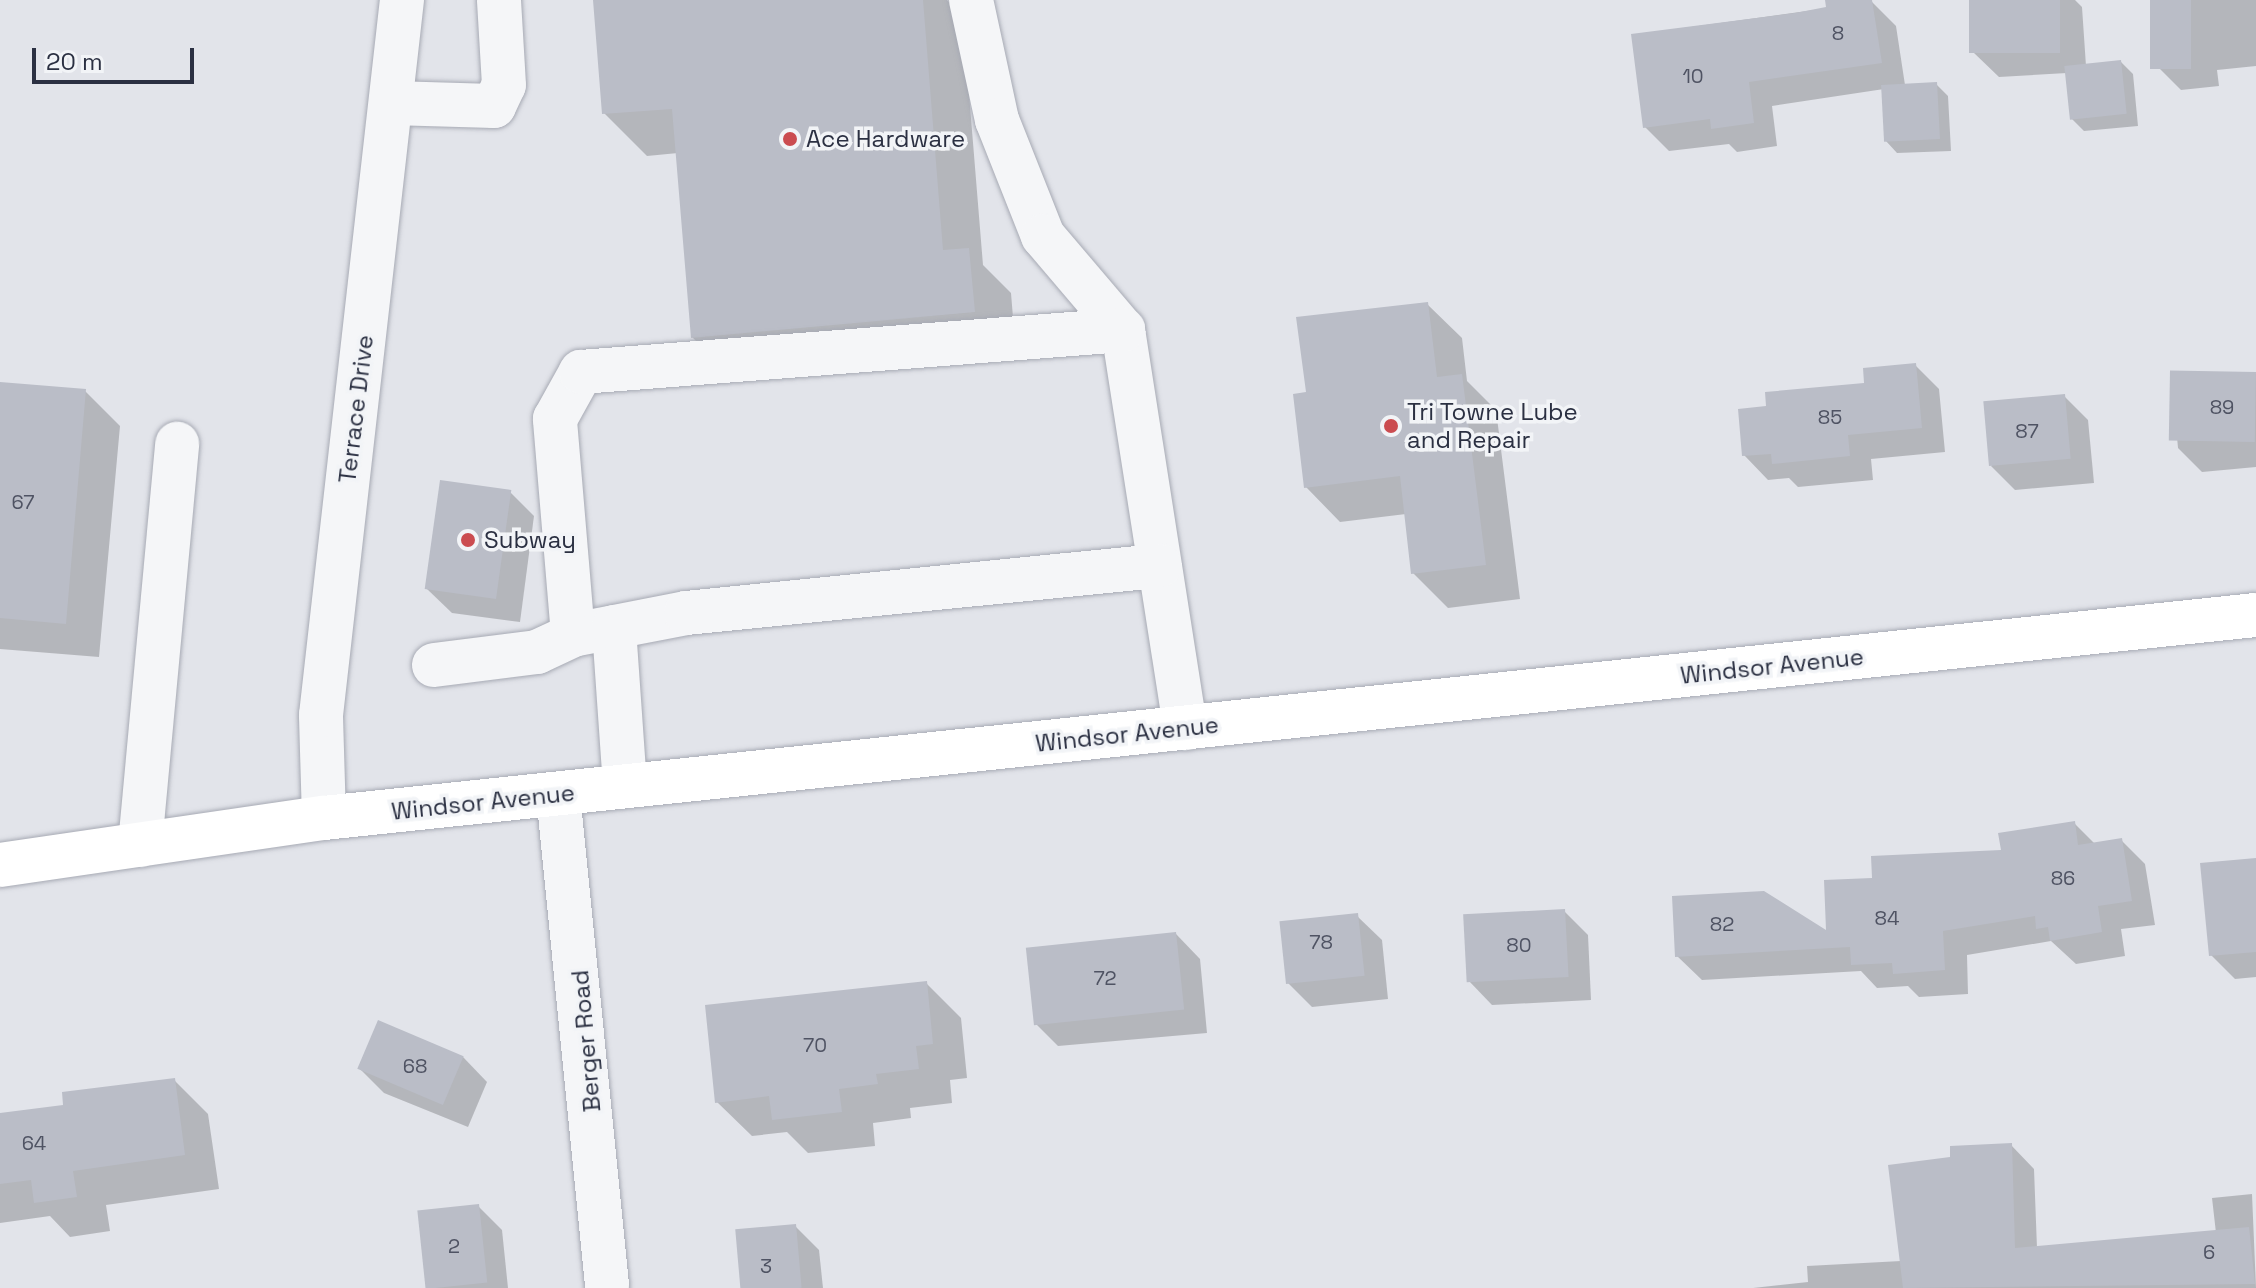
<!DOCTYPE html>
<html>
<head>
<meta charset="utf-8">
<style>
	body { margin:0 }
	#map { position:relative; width:2256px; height:1288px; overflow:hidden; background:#e2e4ea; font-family:"Space Grotesk",sans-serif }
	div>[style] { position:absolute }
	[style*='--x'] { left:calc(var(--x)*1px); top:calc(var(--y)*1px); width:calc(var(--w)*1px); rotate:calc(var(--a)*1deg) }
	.shadow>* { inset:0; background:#0003 }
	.building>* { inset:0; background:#babdc7; transform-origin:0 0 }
	.roads { filter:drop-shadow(0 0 2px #a7aab4) drop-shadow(0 0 2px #a7aab4) }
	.minor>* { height:44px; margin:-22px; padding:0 22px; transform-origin:22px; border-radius:22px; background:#f5f6f8 }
	.major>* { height:44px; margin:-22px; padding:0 22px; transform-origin:22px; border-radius:22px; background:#fff }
	.dots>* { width:22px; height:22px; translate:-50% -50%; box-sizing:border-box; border:4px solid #f2f4f7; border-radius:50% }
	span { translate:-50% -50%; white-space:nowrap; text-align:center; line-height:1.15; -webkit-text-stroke:7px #f2f4f7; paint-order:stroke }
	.number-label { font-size:20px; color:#4f5363 }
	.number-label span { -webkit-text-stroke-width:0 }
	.poi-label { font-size:24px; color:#2b3042 }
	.left { translate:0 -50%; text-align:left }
	.street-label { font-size:24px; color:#2b3042 }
	.scale { position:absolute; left:32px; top:48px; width:162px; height:36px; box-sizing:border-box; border:4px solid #2b3042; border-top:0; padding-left:10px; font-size:24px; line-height:28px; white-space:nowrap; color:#2b3042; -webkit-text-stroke:6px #f2f4f7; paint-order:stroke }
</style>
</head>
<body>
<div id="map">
	<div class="shadow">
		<div style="clip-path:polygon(595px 0,947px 0,963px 20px,983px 265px,1011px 293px,1016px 354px,736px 380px,693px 338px,678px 153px,647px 156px,604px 113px)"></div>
		<div style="clip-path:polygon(1971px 0,2075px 0,2082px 7px,2086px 66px,2121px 62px,2133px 74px,2138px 126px,2084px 131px,2072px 119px,2067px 73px,1999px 77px,1974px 53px)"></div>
		<div style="clip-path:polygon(2152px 0,2256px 0,2256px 66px,2217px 70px,2219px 86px,2181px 90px,2159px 68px)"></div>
		<div style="clip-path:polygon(1872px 2px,1896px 26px,1905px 85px,1936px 84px,1948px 96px,1951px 151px,1897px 153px,1886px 141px,1884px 89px,1772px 106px,1777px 146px,1737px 152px,1729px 144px,1669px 151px,1645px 127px,1633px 35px)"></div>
		<div style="clip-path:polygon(1427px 304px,1462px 338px,1467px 381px,1496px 410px,1520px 599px,1448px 608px,1413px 573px,1406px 514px,1340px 522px,1306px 487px,1308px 394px)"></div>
		<div style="clip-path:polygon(1915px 365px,1939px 389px,1945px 452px,1871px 459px,1873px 480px,1798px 487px,1789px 478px,1768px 480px,1744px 455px,1768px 408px,1867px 385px)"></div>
		<div style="clip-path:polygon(2256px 374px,2256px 467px,2202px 472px,2178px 448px,2172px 381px)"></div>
		<div style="clip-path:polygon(0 384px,85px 391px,120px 426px,99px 657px,0 649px)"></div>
		<div style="clip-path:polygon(2064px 396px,2088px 420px,2094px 483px,2015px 490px,1991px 466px)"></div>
		<div style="clip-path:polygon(510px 492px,534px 516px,520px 622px,452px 613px,427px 589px)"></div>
		<div style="clip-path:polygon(2074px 823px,2095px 844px,2121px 840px,2145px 864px,2155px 925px,2121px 929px,2125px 956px,2076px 964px,2051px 941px,1967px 955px,1968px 994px,1919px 997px,1908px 986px,1877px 988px,1861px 971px,1702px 980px,1677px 956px,1828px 934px,1874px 879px,2003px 851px)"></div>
		<div style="clip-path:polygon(2256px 860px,2256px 977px,2235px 979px,2211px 955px)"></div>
		<div style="clip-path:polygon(1564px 911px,1588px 935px,1591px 1000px,1492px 1005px,1468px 980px)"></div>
		<div style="clip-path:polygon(1357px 916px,1382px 940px,1388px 999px,1312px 1007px,1288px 983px)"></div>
		<div style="clip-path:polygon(1176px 934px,1200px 959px,1207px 1033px,1058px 1046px,1034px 1022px)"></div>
		<div style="clip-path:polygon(926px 983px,961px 1018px,967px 1078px,950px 1080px,952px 1103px,910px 1108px,911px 1118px,873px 1123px,875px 1146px,808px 1153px,787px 1132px,752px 1136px,717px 1102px)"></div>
		<div style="clip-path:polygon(463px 1057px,487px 1082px,468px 1127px,384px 1093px,360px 1069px)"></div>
		<div style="clip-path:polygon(174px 1080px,208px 1114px,219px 1189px,106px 1205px,110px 1231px,70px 1237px,50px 1216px,0 1223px,0 1115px,65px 1106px)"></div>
		<div style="clip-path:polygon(2011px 1145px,2034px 1169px,2037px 1248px,2216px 1233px,2212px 1198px,2252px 1194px,2256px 1288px,1753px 1288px,1808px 1282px,1807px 1266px,1901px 1261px,1952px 1159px)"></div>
		<div style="clip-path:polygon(478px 1206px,502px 1230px,508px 1288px,428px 1288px,419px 1212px)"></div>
		<div style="clip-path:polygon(795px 1226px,819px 1250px,823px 1288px,742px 1288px)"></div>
	</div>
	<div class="building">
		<div style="clip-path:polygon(593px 0,923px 0,943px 250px,969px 248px,975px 312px,691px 338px,672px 109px,602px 114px)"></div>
		<div style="clip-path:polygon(1825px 0,1872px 0,1882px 63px,1749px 82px,1754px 123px,1711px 129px,1710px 119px,1643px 128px,1631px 34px,1795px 13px,1826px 7px)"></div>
		<div style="left:1969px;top:0;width:91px;height:53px"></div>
		<div style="left:2150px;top:0;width:41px;height:69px"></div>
		<div style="left:2121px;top:60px;width:54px;height:57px;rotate:84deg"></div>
		<div style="left:1937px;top:82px;width:57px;height:56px;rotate:87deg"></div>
		<div style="clip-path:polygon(1428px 302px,1437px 377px,1462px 374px,1486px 565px,1411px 574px,1400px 476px,1304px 488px,1293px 394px,1306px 392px,1296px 317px)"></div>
		<div style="clip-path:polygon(1916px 363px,1922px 428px,1848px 435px,1850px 456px,1772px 464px,1771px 454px,1742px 456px,1738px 409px,1766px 406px,1765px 392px,1864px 383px,1863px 368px)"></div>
		<div style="left:2256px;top:372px;width:70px;height:86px;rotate:91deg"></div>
		<div style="clip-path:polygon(0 382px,86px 389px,66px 624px,0 618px)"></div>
		<div style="left:2065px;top:394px;width:65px;height:82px;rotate:85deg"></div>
		<div style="left:440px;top:480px;width:72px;height:110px;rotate:8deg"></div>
		<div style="clip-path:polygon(2075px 821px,2078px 845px,2122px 838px,2132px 901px,2098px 906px,2102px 932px,2050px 941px,2048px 927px,2036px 929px,2035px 916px,1943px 931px,1945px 970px,1893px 974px,1892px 963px,1851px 965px,1850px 947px,1675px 957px,1672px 896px,1764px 891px,1826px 930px,1824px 880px,1872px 878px,1871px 856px,2001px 850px,1998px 833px)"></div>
		<div style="clip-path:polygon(2256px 858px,2256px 952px,2209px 956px,2200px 863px)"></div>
		<div style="left:1565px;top:909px;width:68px;height:102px;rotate:87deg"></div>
		<div style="left:1358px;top:913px;width:63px;height:79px;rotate:84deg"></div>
		<div style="left:1176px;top:932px;width:78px;height:151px;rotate:84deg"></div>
		<div style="clip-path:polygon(927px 981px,933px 1044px,916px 1046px,919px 1069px,876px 1074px,878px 1084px,839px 1089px,842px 1112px,772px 1120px,769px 1096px,715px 1103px,705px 1005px)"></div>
		<div style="left:378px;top:1020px;width:93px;height:53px;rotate:23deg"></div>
		<div style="clip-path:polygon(175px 1078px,185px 1155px,73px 1171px,77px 1197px,34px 1203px,31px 1180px,0 1184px,0 1113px,63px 1105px,62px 1092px)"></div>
		<div style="clip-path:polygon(2012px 1143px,2015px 1248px,2249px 1227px,2255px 1284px,1903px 1288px,1888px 1165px,1950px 1157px,1950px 1146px)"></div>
		<div style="left:479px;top:1204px;width:79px;height:62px;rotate:84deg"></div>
		<div style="left:796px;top:1224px;width:64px;height:61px;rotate:85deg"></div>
	</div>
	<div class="roads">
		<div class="minor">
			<div style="--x:971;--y:0;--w:123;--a:77.8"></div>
			<div style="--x:997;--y:120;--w:125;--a:68.4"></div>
			<div style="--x:1043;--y:236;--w:123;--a:49.6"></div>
			<div style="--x:1123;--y:330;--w:403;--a:81.1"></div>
			<div style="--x:391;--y:103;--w:103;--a:1.7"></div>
			<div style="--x:494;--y:106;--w:23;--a:-65"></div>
			<div style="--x:504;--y:85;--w:85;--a:-93.4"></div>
			<div style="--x:614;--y:627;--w:42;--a:169"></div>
			<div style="--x:573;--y:635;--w:217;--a:-94.8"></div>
			<div style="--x:555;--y:419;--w:54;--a:-61"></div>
			<div style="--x:581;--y:372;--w:544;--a:-4.43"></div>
			<div style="--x:434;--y:665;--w:104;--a:-7.2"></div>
			<div style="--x:537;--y:652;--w:40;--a:-25"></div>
			<div style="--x:625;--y:786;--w:159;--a:-94"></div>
			<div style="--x:614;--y:627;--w:73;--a:-11"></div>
			<div style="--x:686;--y:613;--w:476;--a:-5.7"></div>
			<div style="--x:558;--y:794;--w:496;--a:84.3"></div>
			<div style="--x:324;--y:818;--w:103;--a:-91.7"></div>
			<div style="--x:321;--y:715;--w:720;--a:-83.54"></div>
			<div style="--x:140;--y:845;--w:403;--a:-84.7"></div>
		</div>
		<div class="major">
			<div style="--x:0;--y:865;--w:327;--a:-8.3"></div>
			<div style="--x:324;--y:818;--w:1943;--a:-6"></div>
		</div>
	</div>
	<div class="dots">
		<div style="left:790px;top:139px;background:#cb4c50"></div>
		<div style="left:1391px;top:426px;background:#cb4c50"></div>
		<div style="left:468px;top:540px;background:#cb4c50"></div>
	</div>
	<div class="number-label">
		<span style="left:1838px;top:33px">8</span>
		<span style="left:1693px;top:76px">10</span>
		<span style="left:2222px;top:407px">89</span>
		<span style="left:1830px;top:417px">85</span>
		<span style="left:2027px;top:431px">87</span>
		<span style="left:23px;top:502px">67</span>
		<span style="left:2063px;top:878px">86</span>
		<span style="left:1887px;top:918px">84</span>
		<span style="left:1722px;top:924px">82</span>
		<span style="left:1321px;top:942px">78</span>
		<span style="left:1519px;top:945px">80</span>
		<span style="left:1105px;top:978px">72</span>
		<span style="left:815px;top:1045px">70</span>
		<span style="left:415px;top:1066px">68</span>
		<span style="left:34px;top:1143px">64</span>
		<span style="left:454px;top:1246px">2</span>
		<span style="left:2209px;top:1252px">6</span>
		<span style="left:766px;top:1266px">3</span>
	</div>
	<div class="poi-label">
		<span class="left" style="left:806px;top:139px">Ace Hardware</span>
		<span class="left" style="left:1407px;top:426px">Tri Towne Lube<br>and Repair</span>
		<span class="left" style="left:484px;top:540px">Subway</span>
	</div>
	<div class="street-label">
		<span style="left:356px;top:409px;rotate:-83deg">Terrace Drive</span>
		<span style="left:1772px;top:666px;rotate:-6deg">Windsor Avenue</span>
		<span style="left:1127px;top:734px;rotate:-6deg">Windsor Avenue</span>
		<span style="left:483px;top:802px;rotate:-6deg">Windsor Avenue</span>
		<span style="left:586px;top:1041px;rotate:-95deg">Berger Road</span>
	</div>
	<div class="scale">20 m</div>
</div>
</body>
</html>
